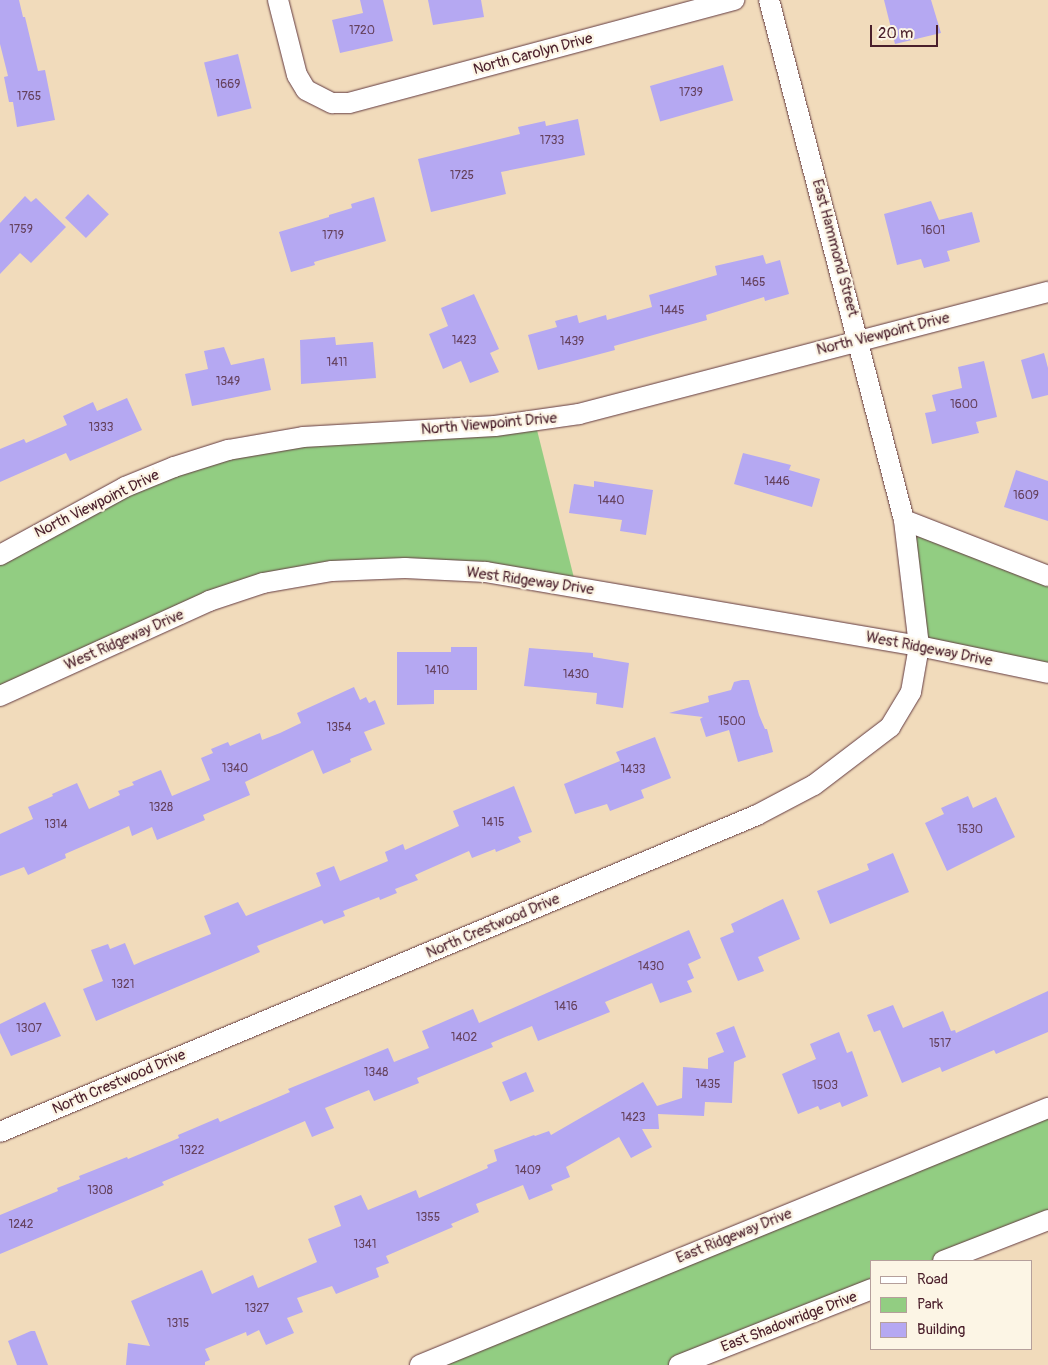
<!DOCTYPE html>
<html>
<head>
<meta charset="utf-8">
<style>
	body { margin:0 }
	#map { position:relative; width:1048px; height:1365px; overflow:hidden; background:#f1dbbb; font-family:Pangolin,sans-serif }
	div>[style] { position:absolute }
	[style*='--x'] { left:calc(var(--x)*1px); top:calc(var(--y)*1px); width:calc(var(--w)*1px); rotate:calc(var(--a)*1deg) }
	.green>* { inset:0; background:#92cd82 }
	.building>* { inset:0; background:#b5a8f2; transform-origin:0 0 }
	.roads { filter:drop-shadow(0 0 1px #633b41) drop-shadow(0 0 1px #633b41) }
	.minor>* { height:20px; margin:-10px; padding:0 10px; transform-origin:10px; border-radius:10px; background:#fff }
	span { translate:-50% -50%; white-space:nowrap; text-align:center; line-height:1.15; -webkit-text-stroke:4.5px #fcf5e5; paint-order:stroke }
	.number-label { font-size:12px; color:#65415d }
	.number-label span { -webkit-text-stroke-width:0 }
	.street-label { font-size:15px; color:#4a1f2b }
	.legend { position:absolute; left:870px; top:1260px; width:162px; height:90px; box-sizing:border-box; background:#fcf5e5; border:1px solid #b59f9b; margin:0; padding:6px 9px; list-style:none; font-size:15px; color:#4a1f2b }
	.legend li { display:flex; align-items:center; gap:10px; height:25px }
	.legend b { width:25px; border:1px solid #b59f9b }
	.scale { position:absolute; left:870px; top:25px; width:68px; height:22px; box-sizing:border-box; border:2px solid #4a1f2b; border-top:0; padding-left:6px; font-size:15px; line-height:18px; white-space:nowrap; color:#4a1f2b; -webkit-text-stroke:4px #fcf5e5; paint-order:stroke }
</style>
</head>
<body>
<div id="map">
	<div class="green">
		<div style="clip-path:polygon(535px 422px,576px 586px,486px 572px,263px 583px,0 696px,0 555px,228px 450px)"></div>
		<div style="clip-path:polygon(904px 520px,1048px 576px,1048px 673px,919px 646px)"></div>
		<div style="clip-path:polygon(1048px 1108px,1048px 1220px,943px 1261px,872px 1261px,872px 1289px,679px 1365px,420px 1365px)"></div>
	</div>
	<div class="building">
		<div style="clip-path:polygon(0 0,19px 0,23px 17px,25px 17px,38px 71px,45px 70px,55px 120px,17px 127px,13px 102px,9px 102px,4px 77px,8px 76px,0 44px)"></div>
		<div style="clip-path:polygon(360px 0,383px 0,393px 41px,340px 53px,332px 20px,363px 13px)"></div>
		<div style="clip-path:polygon(428px 0,481px 0,484px 17px,433px 25px)"></div>
		<div style="clip-path:polygon(884px 0,931px 0,941px 33px,895px 44px)"></div>
		<div style="left:238px;top:54px;width:56px;height:35px;rotate:76deg"></div>
		<div style="left:723px;top:65px;width:37px;height:76px;rotate:74deg"></div>
		<div style="clip-path:polygon(578px 119px,585px 155px,501px 172px,506px 194px,431px 212px,418px 159px,520px 134px,518px 127px,545px 121px,546px 126px)"></div>
		<div style="left:88px;top:194px;width:29px;height:33px;rotate:44deg"></div>
		<div style="clip-path:polygon(25px 196px,31px 202px,36px 198px,66px 227px,31px 263px,20px 253px,0 274px,0 223px)"></div>
		<div style="clip-path:polygon(374px 197px,386px 241px,314px 262px,315px 265px,291px 272px,279px 232px,329px 217px,329px 215px,352px 208px,351px 204px)"></div>
		<div style="clip-path:polygon(931px 201px,939px 220px,972px 212px,980px 242px,947px 251px,950px 261px,924px 268px,921px 259px,897px 265px,884px 214px)"></div>
		<div style="clip-path:polygon(763px 255px,766px 264px,780px 260px,789px 294px,765px 301px,764px 297px,706px 315px,707px 320px,614px 346px,615px 350px,585px 358px,538px 370px,528px 335px,557px 327px,555px 321px,577px 315px,579px 323px,606px 315px,607px 320px,652px 307px,649px 295px,717px 275px,715px 266px)"></div>
		<div style="clip-path:polygon(474px 294px,499px 349px,490px 353px,499px 372px,470px 383px,461px 361px,443px 369px,429px 334px,448px 326px,441px 308px)"></div>
		<div style="clip-path:polygon(335px 337px,336px 345px,373px 342px,376px 378px,301px 384px,300px 340px)"></div>
		<div style="clip-path:polygon(224px 347px,231px 365px,264px 358px,271px 390px,192px 406px,185px 374px,208px 369px,204px 351px)"></div>
		<div style="clip-path:polygon(1044px 353px,1048px 368px,1048px 395px,1032px 399px,1021px 360px)"></div>
		<div style="clip-path:polygon(984px 361px,997px 417px,976px 422px,979px 433px,932px 444px,925px 413px,936px 411px,932px 395px,962px 388px,958px 367px)"></div>
		<div style="clip-path:polygon(127px 398px,142px 430px,70px 461px,66px 453px,0 482px,0 449px,24px 439px,26px 443px,67px 425px,63px 416px,93px 402px,97px 411px)"></div>
		<div style="clip-path:polygon(743px 453px,791px 465px,789px 470px,820px 479px,812px 507px,734px 484px)"></div>
		<div style="clip-path:polygon(1016px 470px,1048px 481px,1048px 521px,1004px 507px)"></div>
		<div style="clip-path:polygon(594px 481px,653px 490px,646px 535px,620px 531px,622px 520px,569px 513px,574px 484px,594px 487px)"></div>
		<div style="clip-path:polygon(451px 647px,477px 647px,477px 690px,434px 690px,434px 704px,397px 705px,397px 652px,451px 652px)"></div>
		<div style="clip-path:polygon(529px 648px,593px 653px,593px 657px,629px 663px,623px 708px,596px 704px,597px 693px,524px 686px)"></div>
		<div style="clip-path:polygon(742px 680px,749px 680px,759px 715px,765px 729px,767px 729px,773px 752px,738px 762px,729px 730px,706px 737px,700px 719px,703px 717px,669px 713px,709px 702px,708px 696px,731px 690px,734px 682px)"></div>
		<div style="clip-path:polygon(354px 687px,360px 700px,366px 697px,369px 703px,375px 700px,385px 724px,364px 732px,372px 750px,350px 759px,351px 762px,323px 774px,313px 750px,245px 782px,250px 795px,203px 815px,205px 820px,157px 840px,152px 827px,132px 836px,129px 826px,65px 854px,66px 858px,28px 875px,24px 867px,0 876px,0 834px,33px 819px,28px 807px,53px 796px,52px 794px,77px 783px,89px 809px,120px 795px,118px 791px,134px 785px,132px 782px,161px 770px,172px 796px,210px 780px,201px 758px,213px 753px,211px 749px,228px 742px,230px 746px,260px 733px,262px 740px,280px 733px,301px 723px,297px 713px)"></div>
		<div style="clip-path:polygon(655px 737px,671px 778px,641px 790px,644px 798px,610px 811px,607px 804px,575px 814px,564px 784px,620px 761px,616px 752px)"></div>
		<div style="clip-path:polygon(514px 786px,532px 832px,518px 837px,521px 842px,496px 852px,495px 849px,472px 858px,469px 851px,415px 875px,418px 880px,395px 889px,397px 893px,380px 900px,379px 897px,343px 911px,345px 916px,324px 924px,322px 920px,257px 946px,260px 952px,96px 1021px,83px 989px,103px 981px,91px 950px,108px 944px,110px 949px,125px 943px,134px 965px,143px 961px,211px 934px,204px 916px,238px 902px,246px 916px,321px 886px,316px 873px,334px 866px,340px 881px,388px 861px,385px 852px,403px 844px,405px 850px,459px 826px,453px 811px)"></div>
		<div style="clip-path:polygon(968px 796px,973px 808px,996px 797px,1015px 837px,947px 871px,925px 823px,944px 814px,941px 808px)"></div>
		<div style="clip-path:polygon(893px 853px,909px 892px,830px 924px,817px 891px,869px 870px,867px 864px)"></div>
		<div style="clip-path:polygon(783px 899px,800px 939px,758px 957px,764px 971px,738px 981px,720px 938px,734px 932px,731px 924px)"></div>
		<div style="clip-path:polygon(689px 930px,701px 958px,688px 964px,694px 978px,687px 981px,692px 992px,660px 1003px,652px 983px,605px 1002px,610px 1012px,538px 1041px,532px 1026px,491px 1043px,493px 1047px,417px 1078px,419px 1083px,374px 1101px,369px 1090px,325px 1108px,334px 1128px,312px 1137px,305px 1121px,162px 1182px,164px 1185px,0 1254px,0 1215px,58px 1191px,57px 1188px,80px 1179px,79px 1176px,127px 1157px,128px 1159px,179px 1138px,178px 1135px,218px 1118px,220px 1122px,290px 1092px,288px 1089px,388px 1048px,394px 1062px,429px 1048px,422px 1031px,473px 1009px,479px 1023px)"></div>
		<div style="clip-path:polygon(1048px 991px,1048px 1032px,996px 1054px,994px 1050px,942px 1072px,940px 1067px,902px 1083px,880px 1030px,874px 1032px,867px 1015px,893px 1005px,903px 1028px,943px 1011px,951px 1031px,955px 1030px,956px 1033px)"></div>
		<div style="clip-path:polygon(45px 1002px,61px 1036px,11px 1056px,0 1033px,0 1024px)"></div>
		<div style="clip-path:polygon(734px 1026px,746px 1057px,734px 1062px,732px 1103px,705px 1102px,704px 1116px,658px 1114px,659px 1129px,642px 1129px,652px 1147px,631px 1158px,619px 1137px,566px 1167px,570px 1177px,551px 1185px,553px 1190px,529px 1200px,523px 1185px,476px 1204px,479px 1212px,451px 1224px,453px 1227px,386px 1256px,389px 1263px,376px 1268px,379px 1277px,336px 1294px,332px 1286px,297px 1298px,303px 1312px,287px 1318px,294px 1333px,266px 1345px,259px 1330px,247px 1336px,246px 1332px,205px 1349px,210px 1360px,205px 1362px,205px 1365px,126px 1365px,128px 1343px,150px 1346px,131px 1301px,202px 1270px,212px 1294px,253px 1275px,258px 1288px,317px 1262px,308px 1239px,341px 1226px,334px 1206px,361px 1195px,368px 1210px,416px 1190px,419px 1198px,488px 1168px,487px 1165px,497px 1161px,494px 1150px,534px 1135px,535px 1136px,549px 1131px,551px 1135px,643px 1082px,657px 1106px,682px 1098px,683px 1067px,708px 1069px,708px 1058px,724px 1052px,716px 1033px)"></div>
		<div style="clip-path:polygon(839px 1032px,847px 1053px,852px 1051px,868px 1096px,842px 1107px,840px 1102px,820px 1110px,818px 1106px,798px 1114px,782px 1074px,816px 1059px,810px 1044px)"></div>
		<div style="left:526px;top:1072px;width:21px;height:26px;rotate:67deg"></div>
		<div style="clip-path:polygon(31px 1331px,35px 1331px,48px 1365px,17px 1365px,8px 1341px)"></div>
	</div>
	<div class="roads">
		<div class="minor">
			<div style="--x:278;--y:0;--w:77;--a:75.8"></div>
			<div style="--x:297;--y:75;--w:17;--a:59"></div>
			<div style="--x:306;--y:90;--w:29;--a:27"></div>
			<div style="--x:332;--y:103;--w:17;--a:0"></div>
			<div style="--x:349;--y:103;--w:399;--a:-15"></div>
			<div style="--x:904;--y:520;--w:155;--a:21.3"></div>
			<div style="--x:0;--y:555;--w:142;--a:-28.5"></div>
			<div style="--x:125;--y:487;--w:53;--a:-22.2"></div>
			<div style="--x:174;--y:467;--w:57;--a:-17.5"></div>
			<div style="--x:228;--y:450;--w:76;--a:-9.8"></div>
			<div style="--x:303;--y:437;--w:192;--a:-3.3"></div>
			<div style="--x:495;--y:426;--w:85;--a:-8.1"></div>
			<div style="--x:579;--y:414;--w:485;--a:-14.6"></div>
			<div style="--x:0;--y:696;--w:230;--a:-24.4"></div>
			<div style="--x:209;--y:601;--w:57;--a:-18.4"></div>
			<div style="--x:263;--y:583;--w:70;--a:-9.9"></div>
			<div style="--x:332;--y:571;--w:73;--a:-2.4"></div>
			<div style="--x:405;--y:568;--w:81;--a:2.8"></div>
			<div style="--x:486;--y:572;--w:439;--a:9.7"></div>
			<div style="--x:919;--y:646;--w:132;--a:11.8"></div>
			<div style="--x:0;--y:1132;--w:821;--a:-22.72"></div>
			<div style="--x:757;--y:815;--w:64;--a:-27.8"></div>
			<div style="--x:814;--y:785;--w:96;--a:-37.3"></div>
			<div style="--x:890;--y:727;--w:41;--a:-59"></div>
			<div style="--x:911;--y:692;--w:47;--a:-80.1"></div>
			<div style="--x:919;--y:646;--w:127;--a:-96.8"></div>
			<div style="--x:904;--y:520;--w:537;--a:-104.55"></div>
			<div style="--x:943;--y:1261;--w:113;--a:-21.3"></div>
			<div style="--x:420;--y:1365;--w:679;--a:-22.26"></div>
			<div style="--x:679;--y:1365;--w:207;--a:-21.5"></div>
		</div>
	</div>
	<div class="number-label">
		<span style="left:362px;top:31px">1720</span>
		<span style="left:228px;top:85px">1669</span>
		<span style="left:691px;top:93px">1739</span>
		<span style="left:29px;top:97px">1765</span>
		<span style="left:552px;top:141px">1733</span>
		<span style="left:462px;top:176px">1725</span>
		<span style="left:21px;top:230px">1759</span>
		<span style="left:933px;top:231px">1601</span>
		<span style="left:333px;top:236px">1719</span>
		<span style="left:753px;top:283px">1465</span>
		<span style="left:672px;top:311px">1445</span>
		<span style="left:464px;top:341px">1423</span>
		<span style="left:572px;top:342px">1439</span>
		<span style="left:337px;top:363px">1411</span>
		<span style="left:228px;top:382px">1349</span>
		<span style="left:964px;top:405px">1600</span>
		<span style="left:101px;top:428px">1333</span>
		<span style="left:777px;top:482px">1446</span>
		<span style="left:1026px;top:496px">1609</span>
		<span style="left:611px;top:501px">1440</span>
		<span style="left:437px;top:671px">1410</span>
		<span style="left:576px;top:675px">1430</span>
		<span style="left:732px;top:722px">1500</span>
		<span style="left:339px;top:728px">1354</span>
		<span style="left:235px;top:769px">1340</span>
		<span style="left:633px;top:770px">1433</span>
		<span style="left:161px;top:808px">1328</span>
		<span style="left:493px;top:823px">1415</span>
		<span style="left:56px;top:825px">1314</span>
		<span style="left:970px;top:830px">1530</span>
		<span style="left:651px;top:967px">1430</span>
		<span style="left:123px;top:985px">1321</span>
		<span style="left:566px;top:1007px">1416</span>
		<span style="left:29px;top:1029px">1307</span>
		<span style="left:464px;top:1038px">1402</span>
		<span style="left:940px;top:1044px">1517</span>
		<span style="left:376px;top:1073px">1348</span>
		<span style="left:708px;top:1085px">1435</span>
		<span style="left:825px;top:1086px">1503</span>
		<span style="left:633px;top:1118px">1423</span>
		<span style="left:192px;top:1151px">1322</span>
		<span style="left:528px;top:1171px">1409</span>
		<span style="left:100px;top:1191px">1308</span>
		<span style="left:428px;top:1218px">1355</span>
		<span style="left:21px;top:1225px">1242</span>
		<span style="left:365px;top:1245px">1341</span>
		<span style="left:257px;top:1309px">1327</span>
		<span style="left:178px;top:1324px">1315</span>
	</div>
	<div class="street-label">
		<span style="left:533px;top:54px;rotate:-15deg">North Carolyn Drive</span>
		<span style="left:835px;top:248px;rotate:75deg">East Hammond Street</span>
		<span style="left:883px;top:334px;rotate:-14deg">North Viewpoint Drive</span>
		<span style="left:489px;top:424px;rotate:-5deg">North Viewpoint Drive</span>
		<span style="left:97px;top:504px;rotate:-26deg">North Viewpoint Drive</span>
		<span style="left:530px;top:581px;rotate:8deg">West Ridgeway Drive</span>
		<span style="left:124px;top:640px;rotate:-24deg">West Ridgeway Drive</span>
		<span style="left:929px;top:649px;rotate:11deg">West Ridgeway Drive</span>
		<span style="left:493px;top:926px;rotate:-23deg">North Crestwood Drive</span>
		<span style="left:119px;top:1082px;rotate:-23deg">North Crestwood Drive</span>
		<span style="left:734px;top:1236px;rotate:-22deg">East Ridgeway Drive</span>
		<span style="left:789px;top:1322px;rotate:-21deg">East Shadowridge Drive</span>
	</div>
	<ul class="legend">
	<li><b style="height:6px;background:#fff"></b>Road</li>
	<li><b style="height:14px;background:#92cd82"></b>Park</li>
	<li><b style="height:14px;background:#b5a8f2"></b>Building</li>
	</ul>
	<div class="scale">20 m</div>
</div>
</body>
</html>
